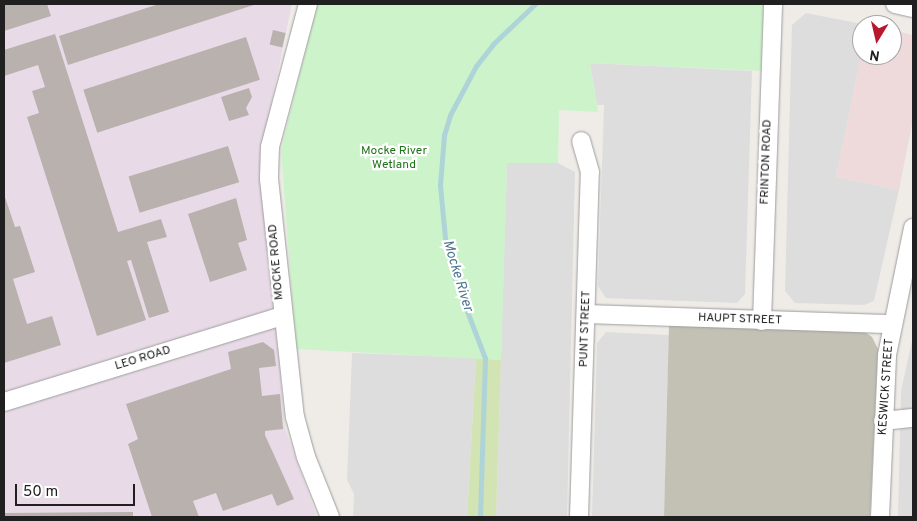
<!DOCTYPE html>
<html>
<head>
<meta charset="utf-8">
<style>
	body { margin:0 }
	#map { position:relative; width:917px; height:521px; overflow:hidden; background:#efece8; font-family:Overpass,sans-serif }
	div>[style] { position:absolute }
	[style*='--x'] { left:calc(var(--x)*1px); top:calc(var(--y)*1px); width:calc(var(--w)*1px); rotate:calc(var(--a)*1deg) }
	.residential>* { inset:0; background:#dedddd }
	.commercial>* { inset:0; background:#eed9db }
	.industrial>* { inset:0; background:#e8dbe7 }
	.construction>* { inset:0; background:#c3c1b4 }
	.grass>* { inset:0; background:#d2e3b4 }
	.park>* { inset:0; background:#cdf3cb }
	.stream>* { height:5px; margin:-2.5px; padding:0 2.5px; transform-origin:2.5px; border-radius:2.5px; background:#aed4d8 }
	.building>* { inset:0; background:#b8b1ae; transform-origin:0 0 }
	.roads { filter:drop-shadow(0 0 1px #9d9d9d) drop-shadow(0 0 1px #9d9d9d) }
	.minor>* { height:18px; margin:-9px; padding:0 9px; transform-origin:9px; border-radius:9px; background:#fff }
	span { translate:-50% -50%; white-space:nowrap; text-align:center; line-height:1.15; -webkit-text-stroke:4.5px #fff; paint-order:stroke }
	.park-label { font-size:12px; color:#1e7319 }
	.street-label { font-size:12px; color:#202020 }
	.water-label { font-size:14px; color:#4c778f; font-style:italic }
	.frame { position:absolute; inset:0; border:5px solid #202020; pointer-events:none }
	.north { position:absolute; left:852px; top:15px; width:50px; height:50px; box-sizing:border-box; background:#fff; border:1px solid #a6a6a6; border-radius:50%; rotate:189deg; font-size:14px; font-weight:700; line-height:20px; text-align:center; color:#202020 }
	.north::after { content:''; display:block; margin:auto; width:18px; height:22px; background:#b8182e; clip-path:polygon(50% 0,100% 100%,50% 72%,0 100%) }
	.scale { position:absolute; left:15px; top:484px; width:120px; height:22px; box-sizing:border-box; border:2px solid #202020; border-top:0; padding-left:6px; font-size:15px; line-height:18px; white-space:nowrap; color:#202020; -webkit-text-stroke:4px #fff; paint-order:stroke }
</style>
</head>
<body>
<div id="map">
	<div class="residential">
		<div style="clip-path:polygon(806px 13px,867px 25px,862px 25px,862px 51px,836px 177px,899px 190px,874px 301px,864px 305px,795px 303px,785px 291px,792px 25px)"></div>
		<div style="clip-path:polygon(590px 63px,752px 71px,745px 294px,737px 303px,606px 298px,598px 286px,604px 105px,597px 105px)"></div>
		<div style="clip-path:polygon(507px 163px,558px 163px,575px 172px,567px 517px,496px 517px)"></div>
		<div style="clip-path:polygon(606px 332px,669px 335px,664px 517px,592px 517px,597px 343px)"></div>
		<div style="clip-path:polygon(913px 336px,913px 517px,898px 517px,901px 391px)"></div>
		<div style="clip-path:polygon(352px 353px,476px 358px,467px 517px,353px 517px,354px 494px,347px 480px)"></div>
	</div>
	<div class="commercial">
		<div style="clip-path:polygon(892px 30px,913px 35px,913px 119px,899px 190px,836px 177px,862px 51px,862px 55px,892px 55px)"></div>
	</div>
	<div class="industrial">
		<div style="clip-path:polygon(4px 4px,292px 4px,261px 153px,285px 428px,317px 517px,4px 517px)"></div>
	</div>
	<div class="construction">
		<div style="clip-path:polygon(669px 325px,862px 330px,872px 337px,878px 349px,870px 517px,664px 517px)"></div>
	</div>
	<div class="grass">
		<div style="clip-path:polygon(476px 358px,501px 360px,496px 517px,467px 517px)"></div>
	</div>
	<div class="park">
		<div style="clip-path:polygon(317px 4px,765px 4px,763px 71px,590px 63px,598px 112px,559px 110px,558px 163px,507px 163px,501px 360px,296px 349px,281px 150px)"></div>
	</div>
	<div class="stream">
		<div style="--x:480;--y:517;--w:159;--a:-88.2"></div>
		<div style="--x:485;--y:358;--w:84;--a:-111"></div>
		<div style="--x:455;--y:280;--w:43;--a:-103.4"></div>
		<div style="--x:445;--y:238;--w:53;--a:-95.4"></div>
		<div style="--x:440;--y:185;--w:50;--a:-85.4"></div>
		<div style="--x:444;--y:135;--w:21;--a:-73"></div>
		<div style="--x:450;--y:115;--w:55;--a:-62"></div>
		<div style="--x:476;--y:66;--w:28;--a:-52"></div>
		<div style="--x:493;--y:44;--w:58;--a:-43.6"></div>
	</div>
	<div class="building">
		<div style="clip-path:polygon(4px 4px,47px 4px,51px 16px,4px 31px)"></div>
		<div style="clip-path:polygon(159px 4px,257px 4px,68px 65px,59px 36px)"></div>
		<div style="left:273px;top:30px;width:13px;height:15px;rotate:13deg"></div>
		<div style="clip-path:polygon(55px 34px,118px 232px,161px 219px,167px 237px,147px 242px,169px 312px,149px 318px,131px 260px,127px 261px,146px 320px,97px 336px,27px 117px,39px 113px,32px 91px,45px 87px,38px 65px,4px 76px,4px 50px)"></div>
		<div style="left:246px;top:37px;width:45px;height:171px;rotate:72deg"></div>
		<div style="clip-path:polygon(249px 88px,252px 97px,246px 108px,249px 115px,229px 121px,221px 97px)"></div>
		<div style="left:228px;top:146px;width:38px;height:104px;rotate:73deg"></div>
		<div style="clip-path:polygon(4px 194px,15px 227px,20px 226px,35px 272px,13px 279px,27px 324px,52px 316px,61px 345px,4px 363px)"></div>
		<div style="clip-path:polygon(236px 198px,247px 240px,238px 243px,247px 270px,210px 282px,188px 214px)"></div>
		<div style="clip-path:polygon(263px 342px,274px 350px,276px 366px,259px 368px,262px 396px,280px 394px,283px 429px,265px 431px,265px 435px,294px 499px,277px 506px,272px 494px,223px 511px,216px 493px,193px 501px,199px 517px,152px 517px,128px 444px,138px 439px,126px 404px,231px 369px,228px 352px)"></div>
		<div style="clip-path:polygon(133px 512px,133px 517px,4px 517px,4px 513px)"></div>
	</div>
	<div class="roads">
		<div class="minor">
			<div style="--x:308;--y:4;--w:148;--a:104.9"></div>
			<div style="--x:270;--y:147;--w:32;--a:92"></div>
			<div style="--x:269;--y:179;--w:239;--a:83.8"></div>
			<div style="--x:295;--y:417;--w:41;--a:74.6"></div>
			<div style="--x:306;--y:457;--w:65;--a:68.2"></div>
			<div style="--x:895;--y:4;--w:18;--a:13"></div>
			<div style="--x:587;--y:314;--w:305;--a:1.9"></div>
			<div style="--x:762;--y:321;--w:317;--a:-88"></div>
			<div style="--x:4;--y:402;--w:291;--a:-17.2"></div>
			<div style="--x:883;--y:421;--w:30;--a:-6"></div>
			<div style="--x:579;--y:517;--w:345;--a:-88.2"></div>
			<div style="--x:590;--y:172;--w:32;--a:-106"></div>
			<div style="--x:880;--y:517;--w:162;--a:-87.5"></div>
			<div style="--x:887;--y:355;--w:130;--a:-78.4"></div>
		</div>
	</div>
	<div class="park-label">
		<span style="left:394px;top:159px">Mocke River<br>Wetland</span>
	</div>
	<div class="street-label">
		<span style="left:767px;top:162px;rotate:-88deg">FRINTON ROAD</span>
		<span style="left:277px;top:262px;rotate:-95deg">MOCKE ROAD</span>
		<span style="left:740px;top:320px;rotate:2deg">HAUPT STREET</span>
		<span style="left:586px;top:329px;rotate:-88deg">PUNT STREET</span>
		<span style="left:143px;top:359px;rotate:-17deg">LEO ROAD</span>
		<span style="left:887px;top:387px;rotate:-86deg">KESWICK STREET</span>
	</div>
	<div class="water-label">
		<span style="left:457px;top:276px;rotate:73deg">Mocke River</span>
	</div>
	<div class="frame"></div>
	<div class="north">N</div>
	<div class="scale">50 m</div>
</div>
</body>
</html>
